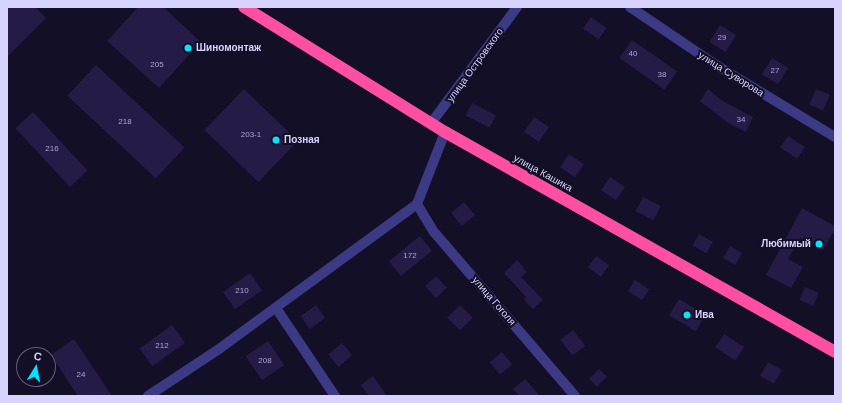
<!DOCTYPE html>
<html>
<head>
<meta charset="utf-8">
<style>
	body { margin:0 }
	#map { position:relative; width:842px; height:403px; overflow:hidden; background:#130f26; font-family:Helvetica,sans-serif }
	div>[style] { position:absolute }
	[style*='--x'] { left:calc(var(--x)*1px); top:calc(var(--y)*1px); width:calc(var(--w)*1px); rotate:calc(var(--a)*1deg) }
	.building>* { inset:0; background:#241b47; transform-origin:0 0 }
	.minor>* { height:10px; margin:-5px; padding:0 5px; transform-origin:5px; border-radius:5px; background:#3d3a85 }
	.highway>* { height:12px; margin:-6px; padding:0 6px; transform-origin:6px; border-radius:6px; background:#ff4fa3 }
	.dots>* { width:11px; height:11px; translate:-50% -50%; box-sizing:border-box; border:2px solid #130f26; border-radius:50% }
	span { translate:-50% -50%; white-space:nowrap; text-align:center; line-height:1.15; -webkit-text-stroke:4px #130f26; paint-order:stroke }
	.number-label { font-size:8px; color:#aca6d1 }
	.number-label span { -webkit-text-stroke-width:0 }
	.poi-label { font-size:10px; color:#d9d4ff; font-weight:700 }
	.left { translate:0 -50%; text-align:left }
	.right { translate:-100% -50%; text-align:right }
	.street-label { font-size:10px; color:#d9d4ff }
	.frame { position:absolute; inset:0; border:8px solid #d9d4ff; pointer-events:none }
	.north { position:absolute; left:16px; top:347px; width:40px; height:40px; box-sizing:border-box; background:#130f26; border:1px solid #625e7d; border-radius:50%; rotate:10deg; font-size:11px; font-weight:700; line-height:16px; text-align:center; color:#d9d4ff }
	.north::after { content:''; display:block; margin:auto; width:14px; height:18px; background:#00e5ff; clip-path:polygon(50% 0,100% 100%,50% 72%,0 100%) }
</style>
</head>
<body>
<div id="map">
	<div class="building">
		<div style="clip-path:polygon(7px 7px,35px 7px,46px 18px,7px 57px)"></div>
		<div style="clip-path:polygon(138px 7px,163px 7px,201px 42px,159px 88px,107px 41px)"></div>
		<div style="left:591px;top:17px;width:19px;height:14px;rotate:35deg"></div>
		<div style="left:720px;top:25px;width:19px;height:20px;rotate:32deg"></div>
		<div style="left:632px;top:40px;width:55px;height:22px;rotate:35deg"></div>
		<div style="left:772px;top:58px;width:19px;height:19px;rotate:32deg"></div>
		<div style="left:96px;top:65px;width:121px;height:42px;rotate:43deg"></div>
		<div style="left:244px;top:89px;width:75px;height:57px;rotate:44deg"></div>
		<div style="clip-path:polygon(708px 89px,721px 100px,753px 117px,746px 132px,728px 123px,700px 101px)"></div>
		<div style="left:816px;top:89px;width:15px;height:17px;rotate:23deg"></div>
		<div style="left:472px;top:103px;width:27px;height:14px;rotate:27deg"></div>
		<div style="left:33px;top:112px;width:80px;height:24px;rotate:47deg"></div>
		<div style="left:534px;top:117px;width:18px;height:18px;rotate:34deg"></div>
		<div style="left:788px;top:136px;width:20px;height:14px;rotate:33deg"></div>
		<div style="left:569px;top:154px;width:18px;height:16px;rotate:34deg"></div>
		<div style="left:610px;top:177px;width:18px;height:16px;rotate:34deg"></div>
		<div style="left:643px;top:197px;width:20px;height:16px;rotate:27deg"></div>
		<div style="left:464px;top:202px;width:17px;height:17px;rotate:50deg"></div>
		<div style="clip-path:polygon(802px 208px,835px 226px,835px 229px,823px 250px,800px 238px,788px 259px,803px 267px,791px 288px,766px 275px)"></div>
		<div style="left:699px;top:234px;width:16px;height:13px;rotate:30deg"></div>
		<div style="left:420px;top:236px;width:19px;height:40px;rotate:51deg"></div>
		<div style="left:730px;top:246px;width:14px;height:14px;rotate:30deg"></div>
		<div style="left:596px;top:256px;width:16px;height:14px;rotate:35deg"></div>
		<div style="clip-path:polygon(517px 260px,527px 272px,521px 277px,543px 300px,533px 309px,524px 300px,526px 297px,504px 273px)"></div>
		<div style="left:250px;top:273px;width:21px;height:33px;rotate:55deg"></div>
		<div style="left:436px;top:276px;width:16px;height:15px;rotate:47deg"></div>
		<div style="left:635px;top:280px;width:17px;height:13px;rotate:33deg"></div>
		<div style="left:805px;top:287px;width:15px;height:14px;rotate:23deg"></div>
		<div style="left:679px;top:299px;width:31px;height:19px;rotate:31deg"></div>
		<div style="left:316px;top:305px;width:16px;height:19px;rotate:55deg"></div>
		<div style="left:460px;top:305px;width:18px;height:18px;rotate:45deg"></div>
		<div style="left:172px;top:325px;width:22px;height:40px;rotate:54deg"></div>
		<div style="left:573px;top:330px;width:20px;height:16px;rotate:53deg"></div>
		<div style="left:724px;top:334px;width:24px;height:16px;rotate:33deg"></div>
		<div style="clip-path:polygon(74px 339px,112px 396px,78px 396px,51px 355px)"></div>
		<div style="left:268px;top:341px;width:29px;height:27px;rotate:56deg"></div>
		<div style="left:342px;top:343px;width:16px;height:18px;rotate:50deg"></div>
		<div style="left:502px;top:352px;width:16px;height:16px;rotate:50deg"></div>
		<div style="left:768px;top:362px;width:16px;height:16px;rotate:30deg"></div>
		<div style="left:599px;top:369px;width:11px;height:14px;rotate:45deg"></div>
		<div style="clip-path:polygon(373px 376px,387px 396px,369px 396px,361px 385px)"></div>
		<div style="clip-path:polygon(525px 379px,540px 396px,519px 396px,513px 389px)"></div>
	</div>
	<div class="minor">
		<div style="--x:630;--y:7;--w:104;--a:34"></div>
		<div style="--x:716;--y:65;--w:139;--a:31.2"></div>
		<div style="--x:432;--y:122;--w:143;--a:-53.5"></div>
		<div style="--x:417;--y:204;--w:33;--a:59"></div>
		<div style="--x:434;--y:232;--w:216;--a:49.3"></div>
		<div style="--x:276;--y:308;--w:106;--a:56.2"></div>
		<div style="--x:148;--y:396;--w:85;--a:-33.5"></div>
		<div style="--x:219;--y:349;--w:245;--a:-36.2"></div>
		<div style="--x:417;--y:204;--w:77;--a:-68.7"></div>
	</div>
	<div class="highway">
		<div style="--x:244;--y:7;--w:237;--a:31.9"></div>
		<div style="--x:445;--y:132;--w:448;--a:29.4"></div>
	</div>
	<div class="dots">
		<div style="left:188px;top:48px;background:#00e5ff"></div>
		<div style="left:276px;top:140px;background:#00e5ff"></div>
		<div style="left:819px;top:244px;background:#00e5ff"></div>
		<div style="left:687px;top:315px;background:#00e5ff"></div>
	</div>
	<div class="number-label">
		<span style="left:722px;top:38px">29</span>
		<span style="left:633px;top:54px">40</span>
		<span style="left:157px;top:65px">205</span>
		<span style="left:775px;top:71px">27</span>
		<span style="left:662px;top:75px">38</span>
		<span style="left:741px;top:120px">34</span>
		<span style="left:125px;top:122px">218</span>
		<span style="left:251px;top:135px">203-1</span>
		<span style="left:52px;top:149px">216</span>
		<span style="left:410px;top:256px">172</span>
		<span style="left:242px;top:291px">210</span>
		<span style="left:162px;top:346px">212</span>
		<span style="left:265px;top:361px">208</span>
		<span style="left:81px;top:375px">24</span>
	</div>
	<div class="poi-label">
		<span class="left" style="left:196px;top:48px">Шиномонтаж</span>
		<span class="left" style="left:284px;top:140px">Позная</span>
		<span class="right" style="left:811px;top:244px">Любимый</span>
		<span class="left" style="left:695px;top:315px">Ива</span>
	</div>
	<div class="street-label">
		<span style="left:475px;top:65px;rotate:-54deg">улица Островского</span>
		<span style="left:731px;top:74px;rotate:32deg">улица Суворова</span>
		<span style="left:543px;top:173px;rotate:29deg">улица Кашика</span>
		<span style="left:494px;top:301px;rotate:49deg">улица Гоголя</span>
	</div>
	<div class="frame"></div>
	<div class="north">С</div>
</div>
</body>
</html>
